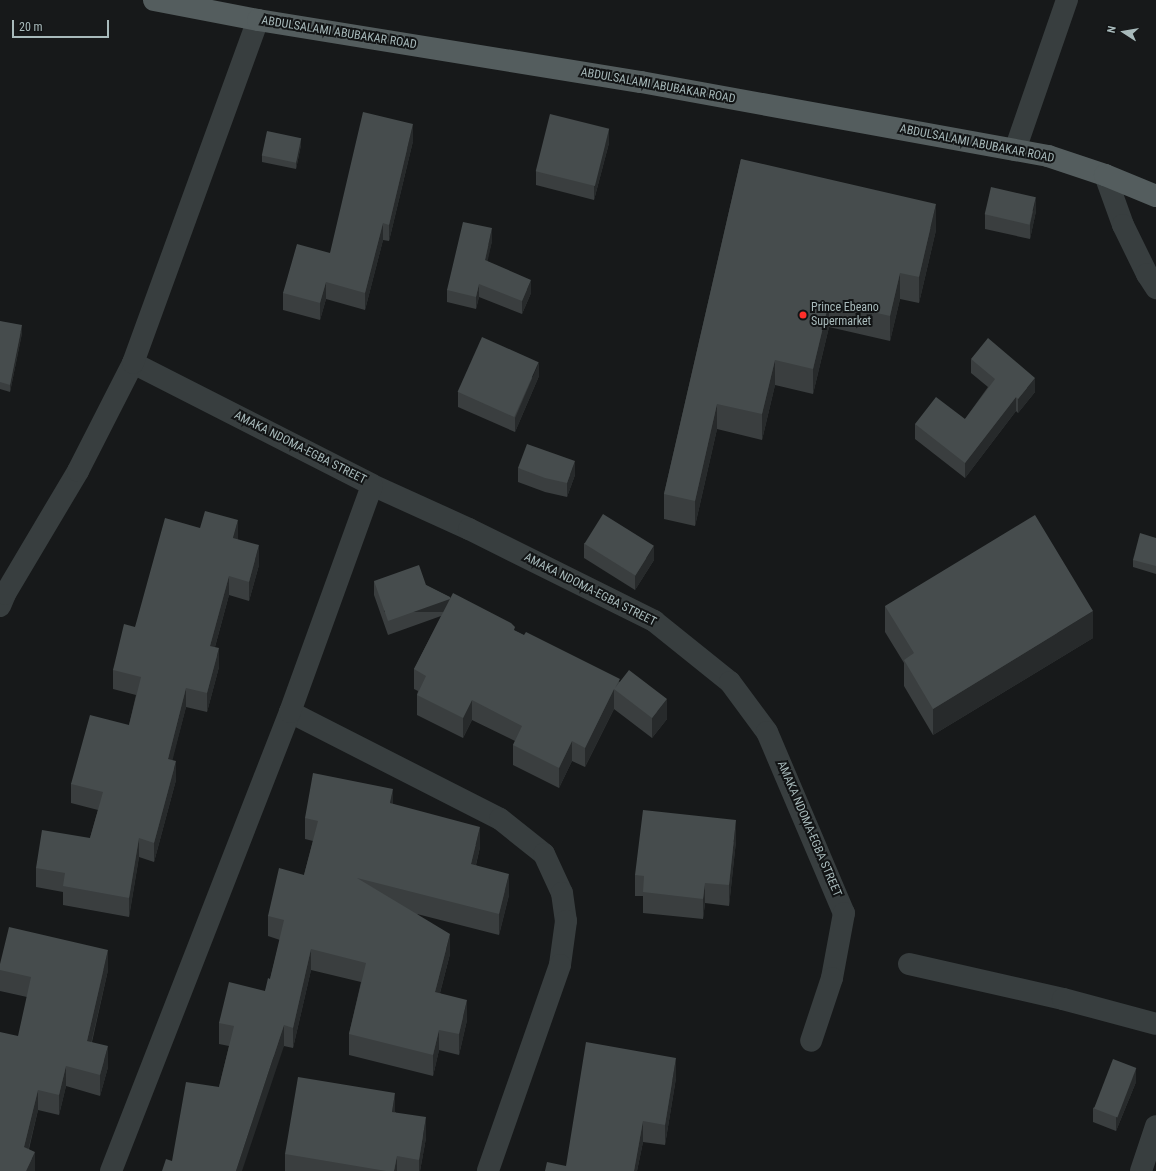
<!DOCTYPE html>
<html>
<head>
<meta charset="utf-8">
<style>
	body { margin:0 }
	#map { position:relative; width:1156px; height:1171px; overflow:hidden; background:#17191a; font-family:"Roboto Condensed",sans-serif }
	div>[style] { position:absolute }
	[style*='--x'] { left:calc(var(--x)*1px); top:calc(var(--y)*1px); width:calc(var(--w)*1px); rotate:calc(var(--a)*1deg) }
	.minor>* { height:22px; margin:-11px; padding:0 11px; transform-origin:11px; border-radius:11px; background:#383e3f }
	.major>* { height:22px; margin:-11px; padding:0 11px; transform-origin:11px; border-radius:11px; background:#545d5e }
	.wall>* { inset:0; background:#3a3e3f }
	.shaded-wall>* { inset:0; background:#272a2b; transform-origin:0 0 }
	.building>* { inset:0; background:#464c4d; transform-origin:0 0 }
	.dots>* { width:11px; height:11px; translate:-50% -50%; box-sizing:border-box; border:2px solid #121415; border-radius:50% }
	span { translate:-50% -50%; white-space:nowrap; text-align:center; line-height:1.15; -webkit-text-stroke:4px #121415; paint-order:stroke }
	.street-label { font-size:12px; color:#a8babb }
	.poi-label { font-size:12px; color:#a8babb }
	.left { translate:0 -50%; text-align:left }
	.north { position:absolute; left:1104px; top:12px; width:40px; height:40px; -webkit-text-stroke:3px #121415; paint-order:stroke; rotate:282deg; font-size:11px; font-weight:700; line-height:16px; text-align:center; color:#a8babb }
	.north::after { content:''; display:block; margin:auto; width:14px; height:18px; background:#a8babb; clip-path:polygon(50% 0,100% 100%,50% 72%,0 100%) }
	.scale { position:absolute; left:12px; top:20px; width:97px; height:18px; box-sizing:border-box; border:2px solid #a8babb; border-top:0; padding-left:5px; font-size:12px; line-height:14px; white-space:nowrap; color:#a8babb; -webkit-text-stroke:3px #121415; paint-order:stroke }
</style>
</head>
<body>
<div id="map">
	<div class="minor">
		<div style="--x:1015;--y:150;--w:159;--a:-70.9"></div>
		<div style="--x:1105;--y:175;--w:53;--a:70.2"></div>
		<div style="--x:1123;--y:225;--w:55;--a:63.9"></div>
		<div style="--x:1147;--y:274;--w:17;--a:57"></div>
		<div style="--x:133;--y:363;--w:268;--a:27"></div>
		<div style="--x:372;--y:485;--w:107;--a:24.4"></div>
		<div style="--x:469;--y:529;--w:207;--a:26.4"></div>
		<div style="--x:654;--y:621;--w:97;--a:38.8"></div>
		<div style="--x:730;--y:682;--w:62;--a:53.5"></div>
		<div style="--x:767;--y:732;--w:197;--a:67"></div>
		<div style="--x:844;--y:913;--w:66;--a:100.5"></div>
		<div style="--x:832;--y:978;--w:66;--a:108.4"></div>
		<div style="--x:0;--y:606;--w:13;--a:-67"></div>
		<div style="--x:5;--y:594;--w:143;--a:-59.3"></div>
		<div style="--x:78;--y:471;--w:121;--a:-63"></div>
		<div style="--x:133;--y:363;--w:365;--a:-70"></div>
		<div style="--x:290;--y:712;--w:236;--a:27"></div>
		<div style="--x:500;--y:819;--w:56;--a:38.5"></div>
		<div style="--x:544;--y:854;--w:43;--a:65.2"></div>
		<div style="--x:562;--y:893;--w:28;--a:82"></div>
		<div style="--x:566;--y:921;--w:44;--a:97.8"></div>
		<div style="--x:560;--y:965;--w:218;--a:109.3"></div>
		<div style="--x:909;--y:964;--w:158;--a:12.8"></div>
		<div style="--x:1063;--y:999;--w:96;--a:15"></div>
		<div style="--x:111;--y:1171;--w:493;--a:-68.7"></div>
		<div style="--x:290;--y:712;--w:241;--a:-70.1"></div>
		<div style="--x:1141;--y:1171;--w:47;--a:-71.6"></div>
	</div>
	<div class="major">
		<div style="--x:154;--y:0;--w:106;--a:10.9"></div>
		<div style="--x:258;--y:20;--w:388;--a:9.2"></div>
		<div style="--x:641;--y:82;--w:414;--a:10.3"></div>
		<div style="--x:1048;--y:156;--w:60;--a:18.4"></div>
		<div style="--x:1105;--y:175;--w:55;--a:22.4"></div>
	</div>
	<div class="wall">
		<div style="clip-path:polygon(413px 141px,389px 241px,383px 240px,365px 310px,326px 299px,320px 320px,283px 310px,283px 293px,330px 253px)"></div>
		<div style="clip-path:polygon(609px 143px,594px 200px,536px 185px,536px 171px)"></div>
		<div style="clip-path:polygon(301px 145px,296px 169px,262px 162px,262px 155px)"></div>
		<div style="clip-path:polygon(741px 159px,936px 230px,919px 303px,900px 299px,890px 341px,829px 327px,813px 394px,775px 385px,762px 440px,717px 429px,695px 526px,664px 519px,664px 494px)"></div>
		<div style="clip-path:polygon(1036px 211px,1030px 239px,985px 229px,985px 214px)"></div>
		<div style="clip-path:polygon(492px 241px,487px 261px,531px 293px,522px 314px,479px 297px,476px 309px,447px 302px,447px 290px)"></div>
		<div style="clip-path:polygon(0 321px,22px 333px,10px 392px,0 389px)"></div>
		<div style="clip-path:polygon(971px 359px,1035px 392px,1018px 413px,1016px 411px,965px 478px,915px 439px,915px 424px,965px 419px,988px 387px,971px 373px)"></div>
		<div style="clip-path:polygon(539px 376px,515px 432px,458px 407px,458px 392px)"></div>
		<div style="clip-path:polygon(518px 468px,575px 475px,567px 497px,545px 492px,518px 482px)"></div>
		<div style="clip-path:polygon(1156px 538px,1156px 574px,1133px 567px,1133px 560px)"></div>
		<div style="clip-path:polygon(238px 540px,259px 565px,249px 601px,229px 595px,215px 647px,219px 667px,207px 712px,186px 707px,172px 760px,176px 780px,154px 862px,139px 857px,129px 917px,63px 905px,63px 892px,36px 887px,36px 868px,90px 838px,98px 810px,71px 803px,71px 784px,129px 725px,136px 695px,113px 689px,113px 670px,135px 627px)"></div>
		<div style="clip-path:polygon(584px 543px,654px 560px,635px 590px,584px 558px)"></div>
		<div style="clip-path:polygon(374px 581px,426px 585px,515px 631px,620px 682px,667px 719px,652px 738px,614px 709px,585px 767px,572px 761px,559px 788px,513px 765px,513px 745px,515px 741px,472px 720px,463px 738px,417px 715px,417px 695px,418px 691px,414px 689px,414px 669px,441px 616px,388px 635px,374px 595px)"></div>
		<div style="clip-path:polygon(885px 606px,1093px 638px,933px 735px,904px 686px,904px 663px,885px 632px)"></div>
		<div style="clip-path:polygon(393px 804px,480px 847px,476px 865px,509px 895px,499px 935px,417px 914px,450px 954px,440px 993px,467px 1020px,459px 1055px,439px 1050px,433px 1076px,349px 1055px,349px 1034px,361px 982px,311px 970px,293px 1048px,284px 1046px,172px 1161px,219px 1087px,229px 1046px,219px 1044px,219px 1023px,265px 991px,270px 979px,280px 940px,268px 936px,268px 916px,304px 875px,313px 841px,305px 839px,305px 818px)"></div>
		<div style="clip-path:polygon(736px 841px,729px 906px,705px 903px,703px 919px,643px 913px,643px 896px,635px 896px,635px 875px)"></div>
		<div style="clip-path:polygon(0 964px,108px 970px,92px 1042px,108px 1067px,100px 1096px,66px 1086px,59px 1115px,38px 1110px,29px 1149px,35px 1171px,0 1171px,27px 997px,0 991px)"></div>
		<div style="clip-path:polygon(676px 1078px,665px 1145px,643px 1142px,637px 1171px,545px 1171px,566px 1166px)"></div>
		<div style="clip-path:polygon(1136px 1082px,1116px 1131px,1093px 1122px,1093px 1108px)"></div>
		<div style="clip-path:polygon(395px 1112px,426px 1138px,420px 1171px,285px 1171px,285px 1154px)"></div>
	</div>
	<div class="shaded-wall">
		<div style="clip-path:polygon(413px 124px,413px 141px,389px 241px,389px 225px)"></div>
		<div style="clip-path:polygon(609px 129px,609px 143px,594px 200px,594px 186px)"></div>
		<div style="clip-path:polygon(301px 138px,301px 145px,296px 169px,296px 162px)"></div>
		<div style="clip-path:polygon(1036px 197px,1036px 211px,1030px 239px,1030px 225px)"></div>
		<div style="clip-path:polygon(936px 204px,936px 230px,919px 303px,919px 277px)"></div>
		<div style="clip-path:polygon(383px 223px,383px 240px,365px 310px,365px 293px)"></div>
		<div style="clip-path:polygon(492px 228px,492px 241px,485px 273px,485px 260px)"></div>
		<div style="clip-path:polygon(900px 273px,900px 299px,890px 341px,890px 316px)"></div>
		<div style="clip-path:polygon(531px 280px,531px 293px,522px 314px,522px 301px)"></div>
		<div style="clip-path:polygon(326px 282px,326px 299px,320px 320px,320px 303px)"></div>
		<div style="clip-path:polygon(479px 284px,479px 297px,476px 309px,476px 297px)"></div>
		<div style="clip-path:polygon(829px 302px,829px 327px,813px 394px,813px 369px)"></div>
		<div style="clip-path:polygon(22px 325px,22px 333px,10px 392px,10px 385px)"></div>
		<div style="clip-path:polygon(775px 360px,775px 385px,762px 440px,762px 414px)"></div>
		<div style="clip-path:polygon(539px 362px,539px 376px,515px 432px,515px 418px)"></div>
		<div style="clip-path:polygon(1035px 378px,1035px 392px,1018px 413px,1018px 399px)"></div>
		<div style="clip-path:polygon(1016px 397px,1016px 411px,965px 478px,965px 463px)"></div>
		<div style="clip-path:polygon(717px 404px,717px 429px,695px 526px,695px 501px)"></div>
		<div style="clip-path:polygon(575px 461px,575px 475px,567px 497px,567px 483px)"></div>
		<div style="clip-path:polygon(238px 520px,238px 539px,233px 557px,233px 538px)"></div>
		<div style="clip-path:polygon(259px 545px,259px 565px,249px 601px,249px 582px)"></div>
		<div style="clip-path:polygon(654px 546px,654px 560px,635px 590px,635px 576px)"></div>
		<div style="clip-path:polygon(229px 576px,229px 595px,210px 665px,210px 646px)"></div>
		<div style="left:452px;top:598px;width:14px;height:68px;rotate:90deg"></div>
		<div style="clip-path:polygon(1093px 611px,1093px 638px,933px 735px,933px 709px)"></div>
		<div style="clip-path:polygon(219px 648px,219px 667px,207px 712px,207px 693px)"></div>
		<div style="clip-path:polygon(186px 688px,186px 707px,168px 778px,168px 759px)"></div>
		<div style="clip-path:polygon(614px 689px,614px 709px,585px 767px,585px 748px)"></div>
		<div style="clip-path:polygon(667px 699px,667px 719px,652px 738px,652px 718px)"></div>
		<div style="clip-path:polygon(472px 700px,472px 720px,463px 738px,463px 718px)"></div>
		<div style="clip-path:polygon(572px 741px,572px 761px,559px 788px,559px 768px)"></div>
		<div style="clip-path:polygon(176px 761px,176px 780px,154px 862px,154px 843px)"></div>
		<div style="clip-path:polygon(393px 789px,393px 809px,390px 803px)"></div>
		<div style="clip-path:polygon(736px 820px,736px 841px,729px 906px,729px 885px)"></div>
		<div style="clip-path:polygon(480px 827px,480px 847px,471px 885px,471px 864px)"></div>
		<div style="clip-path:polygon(139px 838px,139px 857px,129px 917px,129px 898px)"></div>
		<div style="clip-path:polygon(509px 874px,509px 895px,499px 935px,499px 914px)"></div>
		<div style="clip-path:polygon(705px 883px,705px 903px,703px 919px,703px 899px)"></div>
		<div style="clip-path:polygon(450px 934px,450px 954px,435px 1012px,435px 992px)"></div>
		<div style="clip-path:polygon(311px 949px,311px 970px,293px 1048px,293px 1028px)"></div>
		<div style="clip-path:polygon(108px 950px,108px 970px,87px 1061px,87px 1041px)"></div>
		<div style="clip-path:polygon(467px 1000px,467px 1020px,459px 1055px,459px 1034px)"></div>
		<div style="clip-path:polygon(284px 1025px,284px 1046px,242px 1171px,236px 1171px)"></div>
		<div style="clip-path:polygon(439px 1030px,439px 1050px,433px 1076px,433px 1055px)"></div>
		<div style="clip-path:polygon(108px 1046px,108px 1067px,100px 1096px,100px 1075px)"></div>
		<div style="clip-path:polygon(676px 1058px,676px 1078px,665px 1145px,665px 1125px)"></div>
		<div style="clip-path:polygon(66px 1066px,66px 1086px,59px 1115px,59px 1095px)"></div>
		<div style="clip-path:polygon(1136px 1068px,1136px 1082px,1116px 1131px,1116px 1117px)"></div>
		<div style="clip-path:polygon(38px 1090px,38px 1110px,24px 1167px,24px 1147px)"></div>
		<div style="clip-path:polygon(395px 1093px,395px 1114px,392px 1112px)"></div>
		<div style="clip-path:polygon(426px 1117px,426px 1138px,420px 1171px,419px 1171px,419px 1160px)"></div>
		<div style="clip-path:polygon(643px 1121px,643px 1142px,637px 1171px,634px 1171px)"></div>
		<div style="clip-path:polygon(35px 1152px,35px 1171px,26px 1171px)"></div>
		<div style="clip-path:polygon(397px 1156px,397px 1171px,394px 1171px)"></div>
	</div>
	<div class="building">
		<div style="clip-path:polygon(363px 112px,413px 124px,389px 225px,383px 223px,365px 293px,326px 282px,320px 303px,283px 293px,297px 244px,330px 253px)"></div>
		<div style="left:550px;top:114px;width:61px;height:59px;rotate:14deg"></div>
		<div style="left:267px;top:131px;width:35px;height:25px;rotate:12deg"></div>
		<div style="clip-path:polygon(741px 159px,936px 204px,919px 277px,900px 273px,890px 316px,829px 302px,813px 369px,775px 360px,762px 414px,717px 404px,695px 501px,664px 494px)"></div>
		<div style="left:991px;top:187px;width:46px;height:28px;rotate:13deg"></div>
		<div style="clip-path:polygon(463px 222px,492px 228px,485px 260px,531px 280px,522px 301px,479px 284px,476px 297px,447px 290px)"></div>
		<div style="clip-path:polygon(0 321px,22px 325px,10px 385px,0 382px)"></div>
		<div style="left:482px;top:337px;width:62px;height:60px;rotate:24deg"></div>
		<div style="clip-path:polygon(988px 338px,1035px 378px,1018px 399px,1016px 397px,965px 463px,915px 424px,936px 397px,965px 419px,995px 379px,971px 359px)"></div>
		<div style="clip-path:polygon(527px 444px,575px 461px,567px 483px,545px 478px,518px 468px)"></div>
		<div style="clip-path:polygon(205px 511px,238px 520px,233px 538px,259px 545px,249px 582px,229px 576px,210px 646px,219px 648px,207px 693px,186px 688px,168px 759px,176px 761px,154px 843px,139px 838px,129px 898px,63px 886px,65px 873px,36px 868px,42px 830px,90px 838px,103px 792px,71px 784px,90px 715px,129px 725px,141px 677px,113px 670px,124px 624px,135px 627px,165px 518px,200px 528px)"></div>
		<div style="left:603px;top:514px;width:60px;height:35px;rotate:32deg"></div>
		<div style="clip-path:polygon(1035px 515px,1093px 611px,933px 709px,904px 660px,914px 653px,885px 606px)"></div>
		<div style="clip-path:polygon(1140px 533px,1156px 538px,1156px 566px,1133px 560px)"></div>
		<div style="clip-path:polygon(419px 565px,426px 585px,450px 597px,450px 599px,388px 621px,374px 581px)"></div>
		<div style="clip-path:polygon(453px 593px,511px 623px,515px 627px,514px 630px,524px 635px,526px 632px,620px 679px,615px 688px,629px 670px,667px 699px,652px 718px,614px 689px,585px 748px,572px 741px,559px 768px,513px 745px,522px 726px,472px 700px,463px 718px,417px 695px,426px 676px,414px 669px)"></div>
		<div style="clip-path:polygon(313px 773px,393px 789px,390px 803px,480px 827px,471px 864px,509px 874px,499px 914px,357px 878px,450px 934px,435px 992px,467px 1000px,459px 1034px,439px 1030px,433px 1055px,349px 1034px,366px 963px,311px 949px,293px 1028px,284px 1025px,236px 1171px,162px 1171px,166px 1159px,172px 1161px,186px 1082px,219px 1087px,234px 1026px,219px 1023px,229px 982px,265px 991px,268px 978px,270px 979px,284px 920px,268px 916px,279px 868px,304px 875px,318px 821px,305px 818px)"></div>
		<div style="clip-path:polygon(643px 810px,736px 820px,729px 885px,705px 883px,703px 899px,643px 892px,644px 876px,635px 875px)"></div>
		<div style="clip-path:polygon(9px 927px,108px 950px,87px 1041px,108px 1046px,100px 1075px,66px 1066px,59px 1095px,38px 1090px,24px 1147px,35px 1152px,26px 1171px,0 1171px,0 1032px,18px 1036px,31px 977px,0 970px,0 964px)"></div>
		<div style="clip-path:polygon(586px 1042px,676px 1058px,665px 1125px,643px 1121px,634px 1171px,545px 1171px,547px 1162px,566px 1166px)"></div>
		<div style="left:1113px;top:1059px;width:25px;height:53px;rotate:21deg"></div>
		<div style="clip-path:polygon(298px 1077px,395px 1093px,392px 1112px,426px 1117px,419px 1160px,397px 1156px,394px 1171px,386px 1171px,285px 1154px)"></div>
	</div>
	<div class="dots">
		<div style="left:803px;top:315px;background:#ff2f2a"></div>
	</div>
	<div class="street-label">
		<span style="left:339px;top:33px;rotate:9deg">ABDULSALAMI ABUBAKAR ROAD</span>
		<span style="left:658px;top:86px;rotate:10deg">ABDULSALAMI ABUBAKAR ROAD</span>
		<span style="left:977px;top:144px;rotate:11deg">ABDULSALAMI ABUBAKAR ROAD</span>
		<span style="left:300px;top:448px;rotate:27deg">AMAKA NDOMA-EGBA STREET</span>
		<span style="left:590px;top:590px;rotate:27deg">AMAKA NDOMA-EGBA STREET</span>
		<span style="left:809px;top:829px;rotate:67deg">AMAKA NDOMA-EGBA STREET</span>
	</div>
	<div class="poi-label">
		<span class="left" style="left:811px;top:315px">Prince Ebeano<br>Supermarket</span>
	</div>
	<div class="north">N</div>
	<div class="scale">20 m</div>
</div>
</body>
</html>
